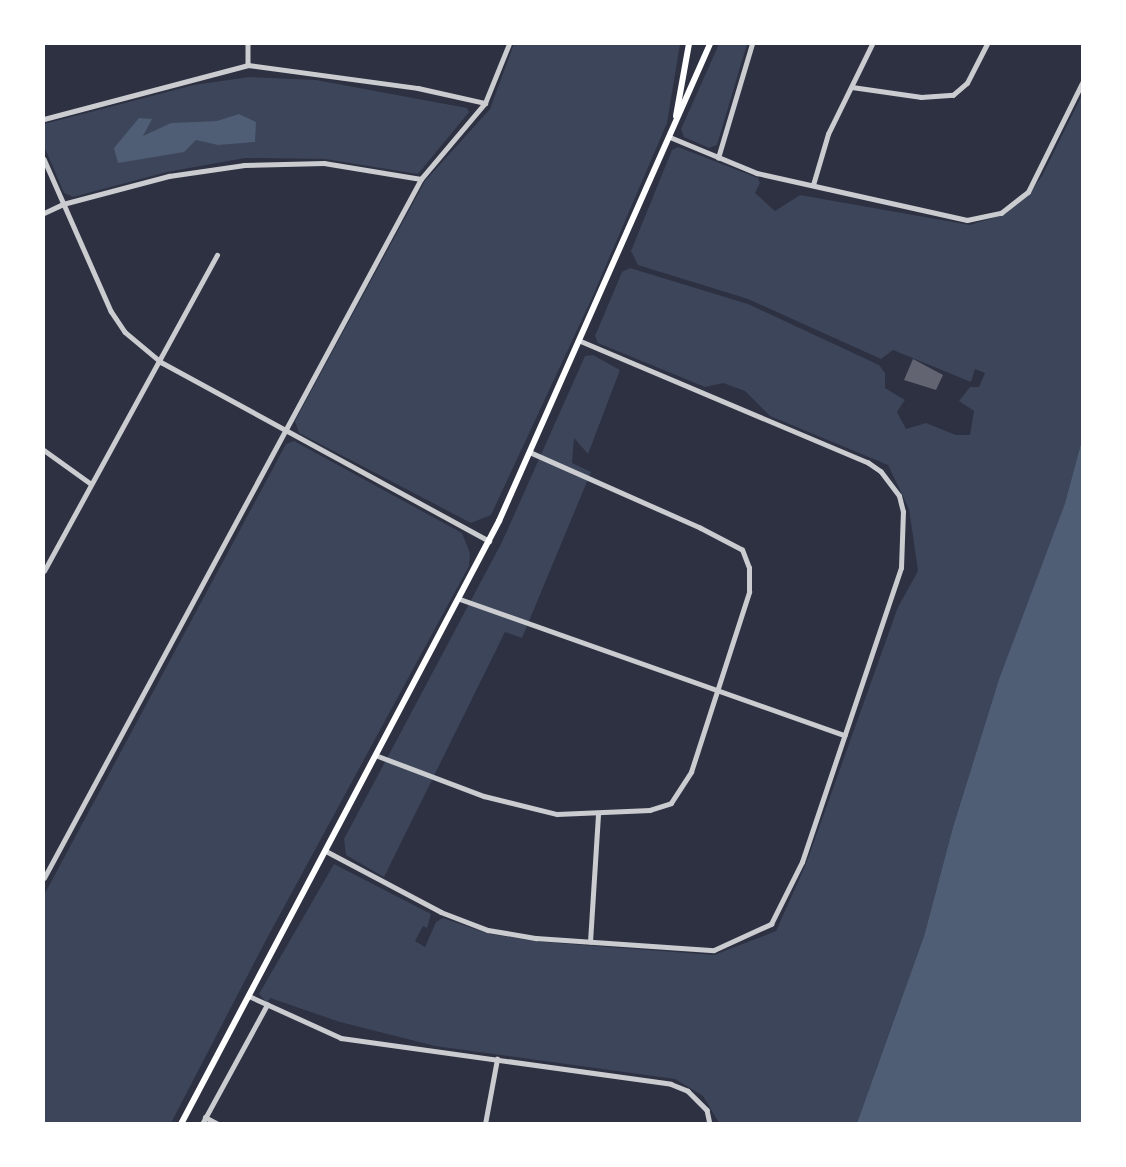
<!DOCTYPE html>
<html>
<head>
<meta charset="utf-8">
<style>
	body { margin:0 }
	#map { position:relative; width:1126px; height:1167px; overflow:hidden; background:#2d3142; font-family:"Sofia Sans Condensed",sans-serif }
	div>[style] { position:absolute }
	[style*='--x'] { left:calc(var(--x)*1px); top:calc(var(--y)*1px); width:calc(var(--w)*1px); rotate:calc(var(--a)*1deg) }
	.green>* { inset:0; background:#3c4559 }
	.water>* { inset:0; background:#4f5d75 }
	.building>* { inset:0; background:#626471 }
	.minor>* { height:4.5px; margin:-2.25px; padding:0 2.25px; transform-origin:2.25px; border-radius:2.25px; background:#caccd0 }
	.secondary>* { height:6px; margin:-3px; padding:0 3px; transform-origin:3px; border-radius:3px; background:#fff }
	span { translate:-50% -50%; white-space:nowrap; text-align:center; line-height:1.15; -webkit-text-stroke:6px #fff; paint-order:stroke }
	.frame { position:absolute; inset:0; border:45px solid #fff; pointer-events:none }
</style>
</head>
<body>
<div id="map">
	<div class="green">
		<div style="clip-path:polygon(514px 44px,680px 44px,667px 123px,592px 298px,491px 515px,471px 523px,299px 433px,295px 421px,425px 181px,490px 109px)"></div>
		<div style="clip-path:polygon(719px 44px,747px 44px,717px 145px,709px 148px,684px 137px,681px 129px)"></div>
		<div style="clip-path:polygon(249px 77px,316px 80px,467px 108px,469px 112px,418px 174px,325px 159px,245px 158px,167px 172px,73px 197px,64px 193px,44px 146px,44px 124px,194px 85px)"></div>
		<div style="clip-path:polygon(1082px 95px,1082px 440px,1065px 503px,999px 679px,953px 827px,924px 936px,857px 1123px,719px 1123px,703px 1096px,675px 1079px,435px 1046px,340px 1022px,270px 998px,267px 1003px,259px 994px,334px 864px,431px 914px,427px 928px,423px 926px,415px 941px,425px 947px,436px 922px,443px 918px,489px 934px,543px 942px,714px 955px,776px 931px,806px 864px,898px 607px,918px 571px,909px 509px,888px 465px,770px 416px,745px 391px,723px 383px,705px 387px,598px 343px,595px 336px,622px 272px,630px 268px,748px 304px,879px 365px,885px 373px,885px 388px,905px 400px,897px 412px,906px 429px,926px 423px,956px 435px,970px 435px,974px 411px,959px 401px,970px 387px,979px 387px,985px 373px,975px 369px,971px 382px,893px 350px,881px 359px,748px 299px,638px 265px,631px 251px,672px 150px,678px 147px,758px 178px,760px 183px,755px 193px,775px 211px,800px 195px,970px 225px,1005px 214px,1029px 194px,1042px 176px)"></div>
		<div style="clip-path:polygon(593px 355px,620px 370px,588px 454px,574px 438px,572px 463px,591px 472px,522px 638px,505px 632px,384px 877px,346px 855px,344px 839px,502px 542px,585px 356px)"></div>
		<div style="clip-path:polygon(294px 441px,462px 533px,470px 553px,469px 566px,265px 942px,171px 1123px,44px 1123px,44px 895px,286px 444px)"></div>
	</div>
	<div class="water">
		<div style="clip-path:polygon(239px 114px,256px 122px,255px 142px,218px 145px,196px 140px,184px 152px,118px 163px,114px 148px,139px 118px,152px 119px,143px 136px,171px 123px,217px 121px)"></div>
		<div style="clip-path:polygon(1082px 440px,1082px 1123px,857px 1123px,924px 936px,953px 827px,999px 679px,1065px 503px)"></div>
	</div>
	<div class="building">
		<div style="clip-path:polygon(913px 359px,943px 375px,936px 390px,904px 380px)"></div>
	</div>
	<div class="minor">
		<div style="--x:248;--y:44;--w:21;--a:90"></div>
		<div style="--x:852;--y:87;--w:70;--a:8.2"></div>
		<div style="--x:921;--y:97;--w:32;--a:-4"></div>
		<div style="--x:953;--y:95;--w:18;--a:-41"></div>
		<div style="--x:967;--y:83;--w:44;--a:-62.9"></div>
		<div style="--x:44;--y:119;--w:211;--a:-14.8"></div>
		<div style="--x:248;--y:65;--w:172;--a:7.7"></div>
		<div style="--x:418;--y:88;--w:69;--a:12.6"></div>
		<div style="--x:485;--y:103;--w:64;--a:-67.9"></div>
		<div style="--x:670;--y:137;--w:94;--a:22.5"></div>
		<div style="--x:757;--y:173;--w:215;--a:12.6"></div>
		<div style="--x:967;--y:220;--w:35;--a:-12"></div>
		<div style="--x:1001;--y:213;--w:34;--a:-38"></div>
		<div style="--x:1028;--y:192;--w:122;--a:-63.6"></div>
		<div style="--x:718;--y:158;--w:119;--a:-73.4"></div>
		<div style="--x:44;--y:159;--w:166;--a:66.2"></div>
		<div style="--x:111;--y:311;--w:25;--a:56"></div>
		<div style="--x:125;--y:332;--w:47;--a:39.8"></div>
		<div style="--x:161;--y:362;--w:374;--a:28.6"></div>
		<div style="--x:813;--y:185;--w:53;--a:-73.6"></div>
		<div style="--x:828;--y:134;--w:100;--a:-63.9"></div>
		<div style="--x:44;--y:213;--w:21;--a:-25"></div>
		<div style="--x:63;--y:204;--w:110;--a:-14.8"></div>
		<div style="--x:169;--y:176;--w:76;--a:-8.3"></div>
		<div style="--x:244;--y:165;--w:80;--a:-1.4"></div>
		<div style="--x:324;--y:163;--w:98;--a:9.4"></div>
		<div style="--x:44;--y:450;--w:57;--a:35.7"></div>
		<div style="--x:44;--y:571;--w:360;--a:-61.3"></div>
		<div style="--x:460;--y:599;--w:408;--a:19.5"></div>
		<div style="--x:378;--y:756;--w:113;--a:20.7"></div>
		<div style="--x:484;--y:796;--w:75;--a:13.9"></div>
		<div style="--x:557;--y:814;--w:93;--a:-2.5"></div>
		<div style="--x:650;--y:810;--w:22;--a:-18"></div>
		<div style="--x:671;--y:803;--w:37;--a:-57"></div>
		<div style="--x:691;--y:772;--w:189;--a:-72.1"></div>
		<div style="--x:749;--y:592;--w:24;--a:-90"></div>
		<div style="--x:749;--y:568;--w:19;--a:-111"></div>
		<div style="--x:742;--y:550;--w:47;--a:-152.4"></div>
		<div style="--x:700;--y:528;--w:185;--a:-156.1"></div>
		<div style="--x:326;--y:851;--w:130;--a:27.9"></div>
		<div style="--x:441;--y:912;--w:50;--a:21"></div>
		<div style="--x:488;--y:930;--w:49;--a:9.5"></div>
		<div style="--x:536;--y:938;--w:178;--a:3.9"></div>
		<div style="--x:714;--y:950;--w:63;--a:-24.5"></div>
		<div style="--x:771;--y:924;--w:69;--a:-63.4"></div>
		<div style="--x:802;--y:862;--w:310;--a:-71.4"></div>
		<div style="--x:901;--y:568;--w:56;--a:-88"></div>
		<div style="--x:903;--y:512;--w:16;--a:-104"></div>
		<div style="--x:899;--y:496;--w:30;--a:-127"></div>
		<div style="--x:881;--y:472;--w:16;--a:-145"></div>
		<div style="--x:868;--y:463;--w:311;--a:-157.1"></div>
		<div style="--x:44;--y:878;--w:794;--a:-61.66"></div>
		<div style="--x:421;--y:179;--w:99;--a:-49.9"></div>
		<div style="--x:590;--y:942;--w:128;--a:-86.4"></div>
		<div style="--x:249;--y:996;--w:101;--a:24.5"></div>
		<div style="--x:341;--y:1038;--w:333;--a:7.9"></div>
		<div style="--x:671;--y:1084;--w:18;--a:22"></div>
		<div style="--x:688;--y:1091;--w:27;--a:45"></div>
		<div style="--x:707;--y:1110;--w:14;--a:78"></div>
		<div style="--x:205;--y:1117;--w:15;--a:28"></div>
		<div style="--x:202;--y:1124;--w:136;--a:-61.4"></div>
		<div style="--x:485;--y:1124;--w:66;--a:-79.5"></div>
	</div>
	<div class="secondary">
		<div style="--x:676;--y:116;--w:73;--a:-79.8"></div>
		<div style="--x:181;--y:1124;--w:682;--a:-62.19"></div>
		<div style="--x:499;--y:521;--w:522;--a:-66.14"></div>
	</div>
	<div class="frame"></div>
</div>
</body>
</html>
